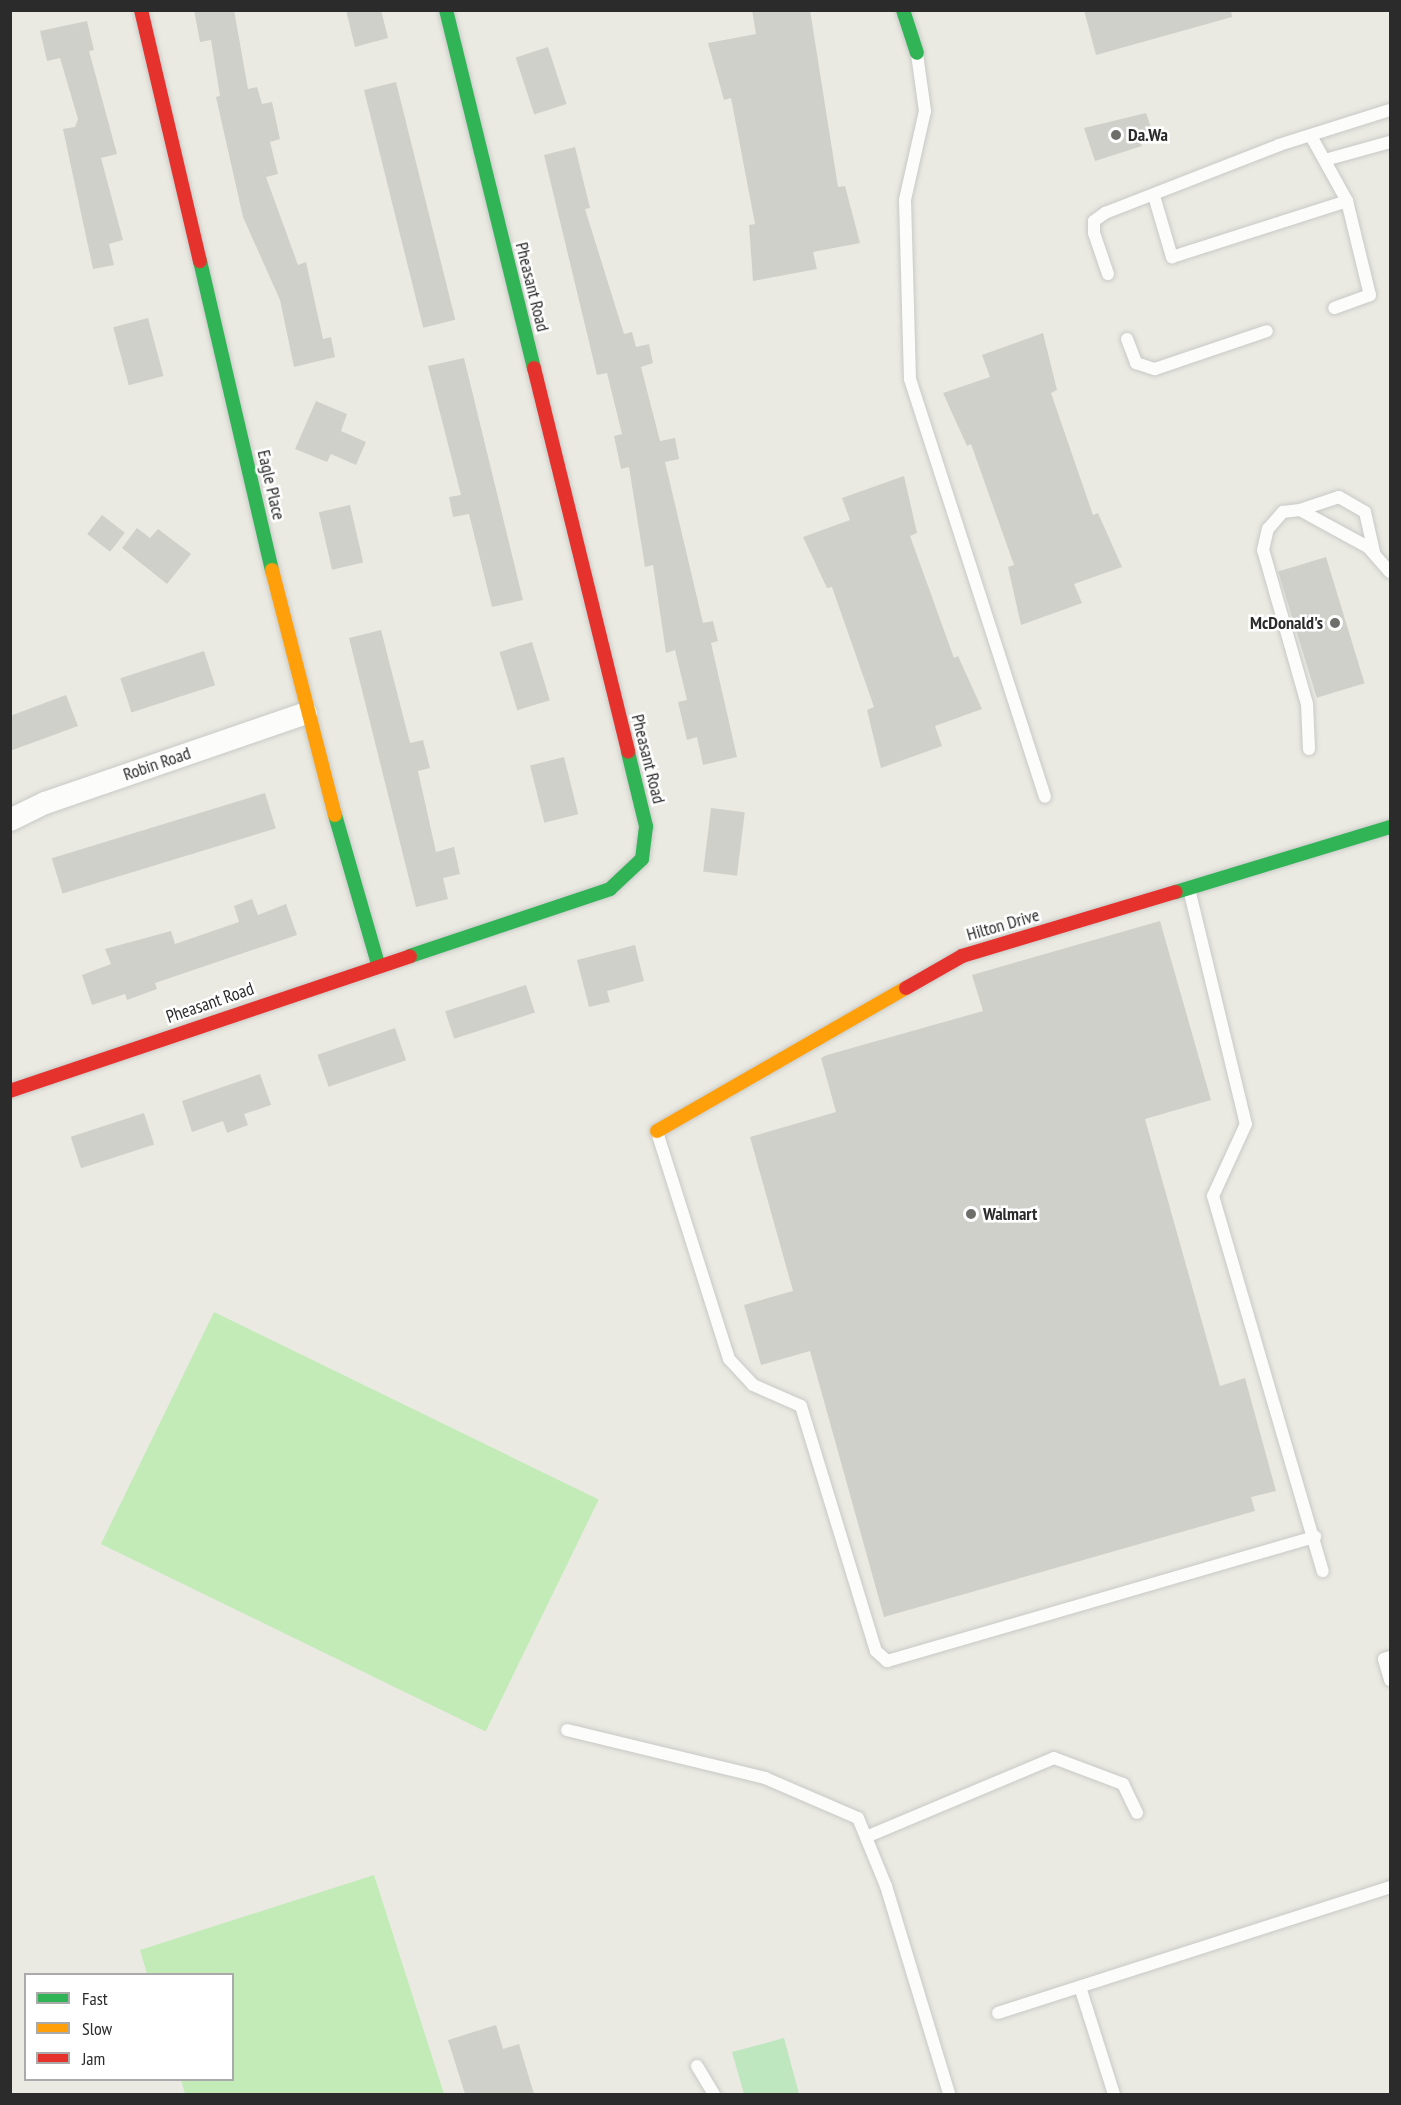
<!DOCTYPE html>
<html>
<head>
<meta charset="utf-8">
<style>
	body { margin:0 }
	#map { position:relative; width:1401px; height:2105px; overflow:hidden; background:#eaeae2; font-family:"PT Sans Narrow",sans-serif }
	div>[style] { position:absolute }
	[style*='--x'] { left:calc(var(--x)*1px); top:calc(var(--y)*1px); width:calc(var(--w)*1px); rotate:calc(var(--a)*1deg) }
	.green>* { inset:0; background:#bee6bf }
	.pitch>* { inset:0; background:#c2ebb8; transform-origin:0 0 }
	.building>* { inset:0; background:#d0d0cb; transform-origin:0 0 }
	.roads { filter:drop-shadow(0 0 2px #c8c8c7) drop-shadow(0 0 2px #c8c8c7) }
	.lane>* { height:12px; margin:-6px; padding:0 6px; transform-origin:6px; border-radius:6px; background:#fcfcfb }
	.street>* { height:22px; margin:-11px; padding:0 11px; transform-origin:11px; border-radius:11px; background:#fcfcfb }
	.fast>* { height:14px; margin:-7px; padding:0 7px; transform-origin:7px; border-radius:7px; background:#30b455 }
	.slow>* { height:14px; margin:-7px; padding:0 7px; transform-origin:7px; border-radius:7px; background:#ff9f0a }
	.jam>* { height:14px; margin:-7px; padding:0 7px; transform-origin:7px; border-radius:7px; background:#e5322d }
	.dots>* { width:16px; height:16px; translate:-50% -50%; box-sizing:border-box; border:3px solid #fff; border-radius:50% }
	span { translate:-50% -50%; white-space:nowrap; text-align:center; line-height:1.15; -webkit-text-stroke:5px #fff; paint-order:stroke }
	.poi-label { font-size:18px; color:#2b2b2b; font-weight:700 }
	.left { translate:0 -50%; text-align:left }
	.right { translate:-100% -50%; text-align:right }
	.street-label { font-size:18px; color:#2b2b2b }
	.frame { position:absolute; inset:0; border:12px solid #2b2b2b; pointer-events:none }
	.legend { position:absolute; left:24px; top:1973px; width:210px; height:108px; box-sizing:border-box; background:#fff; border:2px solid #aaa; margin:0; padding:8px 10px; list-style:none; font-size:18px; color:#2b2b2b }
	.legend li { display:flex; align-items:center; gap:12px; height:30px }
	.legend b { width:30px; border:2px solid #aaa }
</style>
</head>
<body>
<div id="map">
	<div class="green">
		<div style="clip-path:polygon(784px 2038px,799px 2094px,744px 2094px,732px 2052px)"></div>
	</div>
	<div class="pitch">
		<div style="left:214px;top:1312px;width:428px;height:258px;rotate:26deg"></div>
		<div style="clip-path:polygon(374px 1875px,444px 2094px,185px 2094px,181px 2080px,232px 2080px,232px 1974px,147px 1974px,140px 1950px)"></div>
	</div>
	<div class="building">
		<div style="clip-path:polygon(194px 10px,234px 10px,248px 89px,257px 87px,262px 104px,272px 102px,280px 139px,270px 142px,278px 174px,266px 177px,298px 265px,306px 262px,323px 339px,331px 337px,335px 357px,294px 367px,280px 300px,243px 217px,216px 97px,220px 96px,211px 40px,200px 42px)"></div>
		<div style="clip-path:polygon(346px 10px,381px 10px,388px 38px,355px 47px)"></div>
		<div style="clip-path:polygon(752px 10px,810px 10px,838px 187px,845px 186px,860px 243px,813px 252px,817px 269px,753px 281px,749px 225px,755px 224px,731px 98px,724px 100px,708px 43px,756px 34px)"></div>
		<div style="clip-path:polygon(1084px 10px,1231px 10px,1232px 17px,1096px 55px)"></div>
		<div style="clip-path:polygon(87px 21px,94px 50px,89px 51px,117px 154px,101px 158px,123px 240px,109px 244px,114px 265px,93px 269px,63px 129px,75px 127px,78px 119px,60px 58px,47px 61px,40px 31px)"></div>
		<div style="left:548px;top:47px;width:60px;height:34px;rotate:72deg"></div>
		<div style="left:396px;top:82px;width:245px;height:33px;rotate:76deg"></div>
		<div style="clip-path:polygon(1146px 113px,1154px 136px,1140px 141px,1142px 146px,1095px 161px,1084px 128px)"></div>
		<div style="clip-path:polygon(575px 147px,590px 208px,585px 209px,624px 334px,632px 332px,636px 347px,649px 344px,653px 363px,641px 367px,660px 441px,675px 438px,679px 459px,665px 462px,703px 623px,713px 621px,718px 641px,711px 643px,737px 757px,703px 765px,697px 737px,687px 740px,678px 702px,687px 700px,675px 650px,666px 653px,653px 565px,645px 567px,629px 467px,621px 469px,614px 436px,622px 434px,607px 373px,597px 375px,544px 155px)"></div>
		<div style="left:148px;top:318px;width:60px;height:36px;rotate:75deg"></div>
		<div style="clip-path:polygon(1043px 333px,1057px 390px,1051px 393px,1093px 515px,1098px 513px,1122px 567px,1074px 584px,1082px 603px,1021px 625px,1008px 567px,1014px 565px,971px 444px,967px 446px,943px 393px,990px 377px,982px 355px)"></div>
		<div style="clip-path:polygon(464px 358px,523px 600px,492px 607px,469px 514px,453px 517px,449px 497px,461px 495px,428px 366px)"></div>
		<div style="clip-path:polygon(316px 401px,347px 414px,341px 431px,366px 442px,356px 465px,331px 454px,327px 462px,295px 449px)"></div>
		<div style="clip-path:polygon(904px 476px,917px 533px,910px 536px,954px 658px,958px 656px,982px 709px,935px 726px,942px 746px,881px 768px,867px 710px,874px 707px,832px 587px,827px 588px,803px 537px,850px 520px,842px 498px)"></div>
		<div style="left:350px;top:505px;width:59px;height:32px;rotate:77deg"></div>
		<div style="left:102px;top:515px;width:29px;height:24px;rotate:38deg"></div>
		<div style="clip-path:polygon(137px 528px,150px 538px,158px 529px,191px 554px,167px 584px,122px 548px)"></div>
		<div style="left:1326px;top:557px;width:132px;height:50px;rotate:73deg"></div>
		<div style="clip-path:polygon(381px 630px,410px 743px,423px 740px,430px 768px,418px 771px,436px 852px,454px 847px,460px 874px,443px 878px,448px 899px,416px 907px,349px 638px)"></div>
		<div style="left:532px;top:642px;width:61px;height:34px;rotate:73deg"></div>
		<div style="left:204px;top:651px;width:36px;height:88px;rotate:72deg"></div>
		<div style="clip-path:polygon(66px 695px,78px 726px,10px 751px,10px 716px)"></div>
		<div style="left:564px;top:757px;width:59px;height:35px;rotate:76deg"></div>
		<div style="left:265px;top:793px;width:37px;height:223px;rotate:73deg"></div>
		<div style="left:711px;top:808px;width:34px;height:64px;rotate:7deg"></div>
		<div style="clip-path:polygon(252px 899px,258px 915px,286px 904px,297px 935px,155px 983px,157px 989px,127px 1000px,125px 994px,92px 1005px,82px 975px,111px 964px,105px 949px,171px 931px,175px 944px,239px 922px,234px 906px)"></div>
		<div style="clip-path:polygon(1160px 921px,1211px 1100px,1145px 1119px,1220px 1386px,1245px 1378px,1276px 1491px,1251px 1497px,1255px 1511px,884px 1617px,810px 1351px,761px 1365px,744px 1305px,793px 1291px,750px 1137px,836px 1112px,821px 1058px,827px 1055px,983px 1011px,972px 975px)"></div>
		<div style="clip-path:polygon(635px 945px,644px 981px,607px 991px,610px 1002px,589px 1007px,577px 960px)"></div>
		<div style="left:526px;top:985px;width:29px;height:85px;rotate:72deg"></div>
		<div style="left:395px;top:1028px;width:34px;height:82px;rotate:71deg"></div>
		<div style="clip-path:polygon(260px 1074px,271px 1105px,244px 1114px,248px 1125px,227px 1133px,223px 1121px,192px 1132px,182px 1101px)"></div>
		<div style="left:144px;top:1113px;width:33px;height:77px;rotate:72deg"></div>
		<div style="clip-path:polygon(496px 2025px,503px 2049px,519px 2044px,534px 2094px,465px 2094px,448px 2040px)"></div>
	</div>
	<div class="roads">
		<div class="lane">
			<div style="--x:917;--y:54;--w:58;--a:82"></div>
			<div style="--x:925;--y:111;--w:91;--a:102.7"></div>
			<div style="--x:905;--y:200;--w:179;--a:88.4"></div>
			<div style="--x:910;--y:379;--w:439;--a:72.1"></div>
			<div style="--x:1311;--y:136;--w:74;--a:61"></div>
			<div style="--x:1347;--y:201;--w:97;--a:76.3"></div>
			<div style="--x:1370;--y:295;--w:38;--a:160"></div>
			<div style="--x:1325;--y:160;--w:67;--a:-15.5"></div>
			<div style="--x:1154;--y:196;--w:64;--a:73.6"></div>
			<div style="--x:1172;--y:257;--w:184;--a:-17.7"></div>
			<div style="--x:1108;--y:274;--w:43;--a:-108.9"></div>
			<div style="--x:1094;--y:233;--w:12;--a:-90"></div>
			<div style="--x:1094;--y:221;--w:14;--a:-36"></div>
			<div style="--x:1105;--y:213;--w:187;--a:-21.3"></div>
			<div style="--x:1279;--y:145;--w:116;--a:-17.5"></div>
			<div style="--x:1127;--y:339;--w:26;--a:69"></div>
			<div style="--x:1136;--y:363;--w:20;--a:18"></div>
			<div style="--x:1155;--y:369;--w:118;--a:-18.7"></div>
			<div style="--x:1300;--y:510;--w:41;--a:-18.4"></div>
			<div style="--x:1339;--y:497;--w:30;--a:30"></div>
			<div style="--x:1365;--y:512;--w:41;--a:77.3"></div>
			<div style="--x:1309;--y:749;--w:45;--a:-92.5"></div>
			<div style="--x:1307;--y:704;--w:160;--a:-105.9"></div>
			<div style="--x:1263;--y:550;--w:22;--a:-77"></div>
			<div style="--x:1268;--y:529;--w:23;--a:-49"></div>
			<div style="--x:1283;--y:512;--w:17;--a:-7"></div>
			<div style="--x:1300;--y:510;--w:77;--a:28.6"></div>
			<div style="--x:1368;--y:547;--w:33;--a:49"></div>
			<div style="--x:1189;--y:889;--w:242;--a:76.4"></div>
			<div style="--x:1246;--y:1124;--w:79;--a:114.6"></div>
			<div style="--x:1213;--y:1196;--w:391;--a:73.7"></div>
			<div style="--x:657;--y:1132;--w:238;--a:72.4"></div>
			<div style="--x:729;--y:1359;--w:35;--a:47"></div>
			<div style="--x:753;--y:1385;--w:52;--a:23.6"></div>
			<div style="--x:801;--y:1406;--w:256;--a:73"></div>
			<div style="--x:876;--y:1651;--w:15;--a:42"></div>
			<div style="--x:887;--y:1661;--w:446;--a:-16.2"></div>
			<div style="--x:1390;--y:1657;--w:6;--a:162"></div>
			<div style="--x:1384;--y:1659;--w:22;--a:74"></div>
			<div style="--x:567;--y:1730;--w:204;--a:13.6"></div>
			<div style="--x:765;--y:1778;--w:101;--a:23.3"></div>
			<div style="--x:858;--y:1818;--w:74;--a:67.6"></div>
			<div style="--x:886;--y:1886;--w:217;--a:73.1"></div>
			<div style="--x:866;--y:1837;--w:204;--a:-22.8"></div>
			<div style="--x:1054;--y:1758;--w:74;--a:20.6"></div>
			<div style="--x:1123;--y:1784;--w:32;--a:64"></div>
			<div style="--x:1080;--y:1987;--w:112;--a:72.4"></div>
			<div style="--x:998;--y:2013;--w:412;--a:-17.8"></div>
			<div style="--x:697;--y:2066;--w:33;--a:59"></div>
		</div>
		<div class="street">
			<div style="--x:10;--y:820;--w:39;--a:-26"></div>
			<div style="--x:45;--y:803;--w:276;--a:-19"></div>
		</div>
		<div class="fast">
			<div style="--x:446;--y:10;--w:369;--a:76.2"></div>
			<div style="--x:903;--y:10;--w:45;--a:72"></div>
			<div style="--x:200;--y:261;--w:317;--a:76.9"></div>
			<div style="--x:335;--y:815;--w:155;--a:73.9"></div>
			<div style="--x:1176;--y:892;--w:224;--a:-16.9"></div>
			<div style="--x:410;--y:956;--w:211;--a:-18.5"></div>
			<div style="--x:610;--y:889;--w:44;--a:-43.2"></div>
			<div style="--x:642;--y:859;--w:33;--a:-83"></div>
			<div style="--x:646;--y:826;--w:76;--a:-103.7"></div>
		</div>
		<div class="slow">
			<div style="--x:272;--y:570;--w:253;--a:75.6"></div>
			<div style="--x:657;--y:1131;--w:287;--a:-29.9"></div>
		</div>
		<div class="jam">
			<div style="--x:141;--y:10;--w:258;--a:76.8"></div>
			<div style="--x:534;--y:368;--w:395;--a:76.2"></div>
			<div style="--x:906;--y:988;--w:64;--a:-29.7"></div>
			<div style="--x:962;--y:956;--w:223;--a:-16.7"></div>
			<div style="--x:10;--y:1091;--w:422;--a:-18.6"></div>
		</div>
	</div>
	<div class="dots">
		<div style="left:1116px;top:135px;background:#6e6e6b"></div>
		<div style="left:1335px;top:623px;background:#6e6e6b"></div>
		<div style="left:971px;top:1214px;background:#6e6e6b"></div>
	</div>
	<div class="poi-label">
		<span class="left" style="left:1128px;top:135px">Da.Wa</span>
		<span class="right" style="left:1323px;top:623px">McDonald's</span>
		<span class="left" style="left:983px;top:1214px">Walmart</span>
	</div>
	<div class="street-label">
		<span style="left:532px;top:287px;rotate:76deg">Pheasant Road</span>
		<span style="left:271px;top:485px;rotate:77deg">Eagle Place</span>
		<span style="left:648px;top:759px;rotate:76deg">Pheasant Road</span>
		<span style="left:157px;top:764px;rotate:-19deg">Robin Road</span>
		<span style="left:1003px;top:925px;rotate:-16deg">Hilton Drive</span>
		<span style="left:210px;top:1003px;rotate:-19deg">Pheasant Road</span>
	</div>
	<div class="frame"></div>
	<ul class="legend">
	<li><b style="height:8px;background:#30b455"></b>Fast</li>
	<li><b style="height:8px;background:#ff9f0a"></b>Slow</li>
	<li><b style="height:8px;background:#e5322d"></b>Jam</li>
	</ul>
</div>
</body>
</html>
